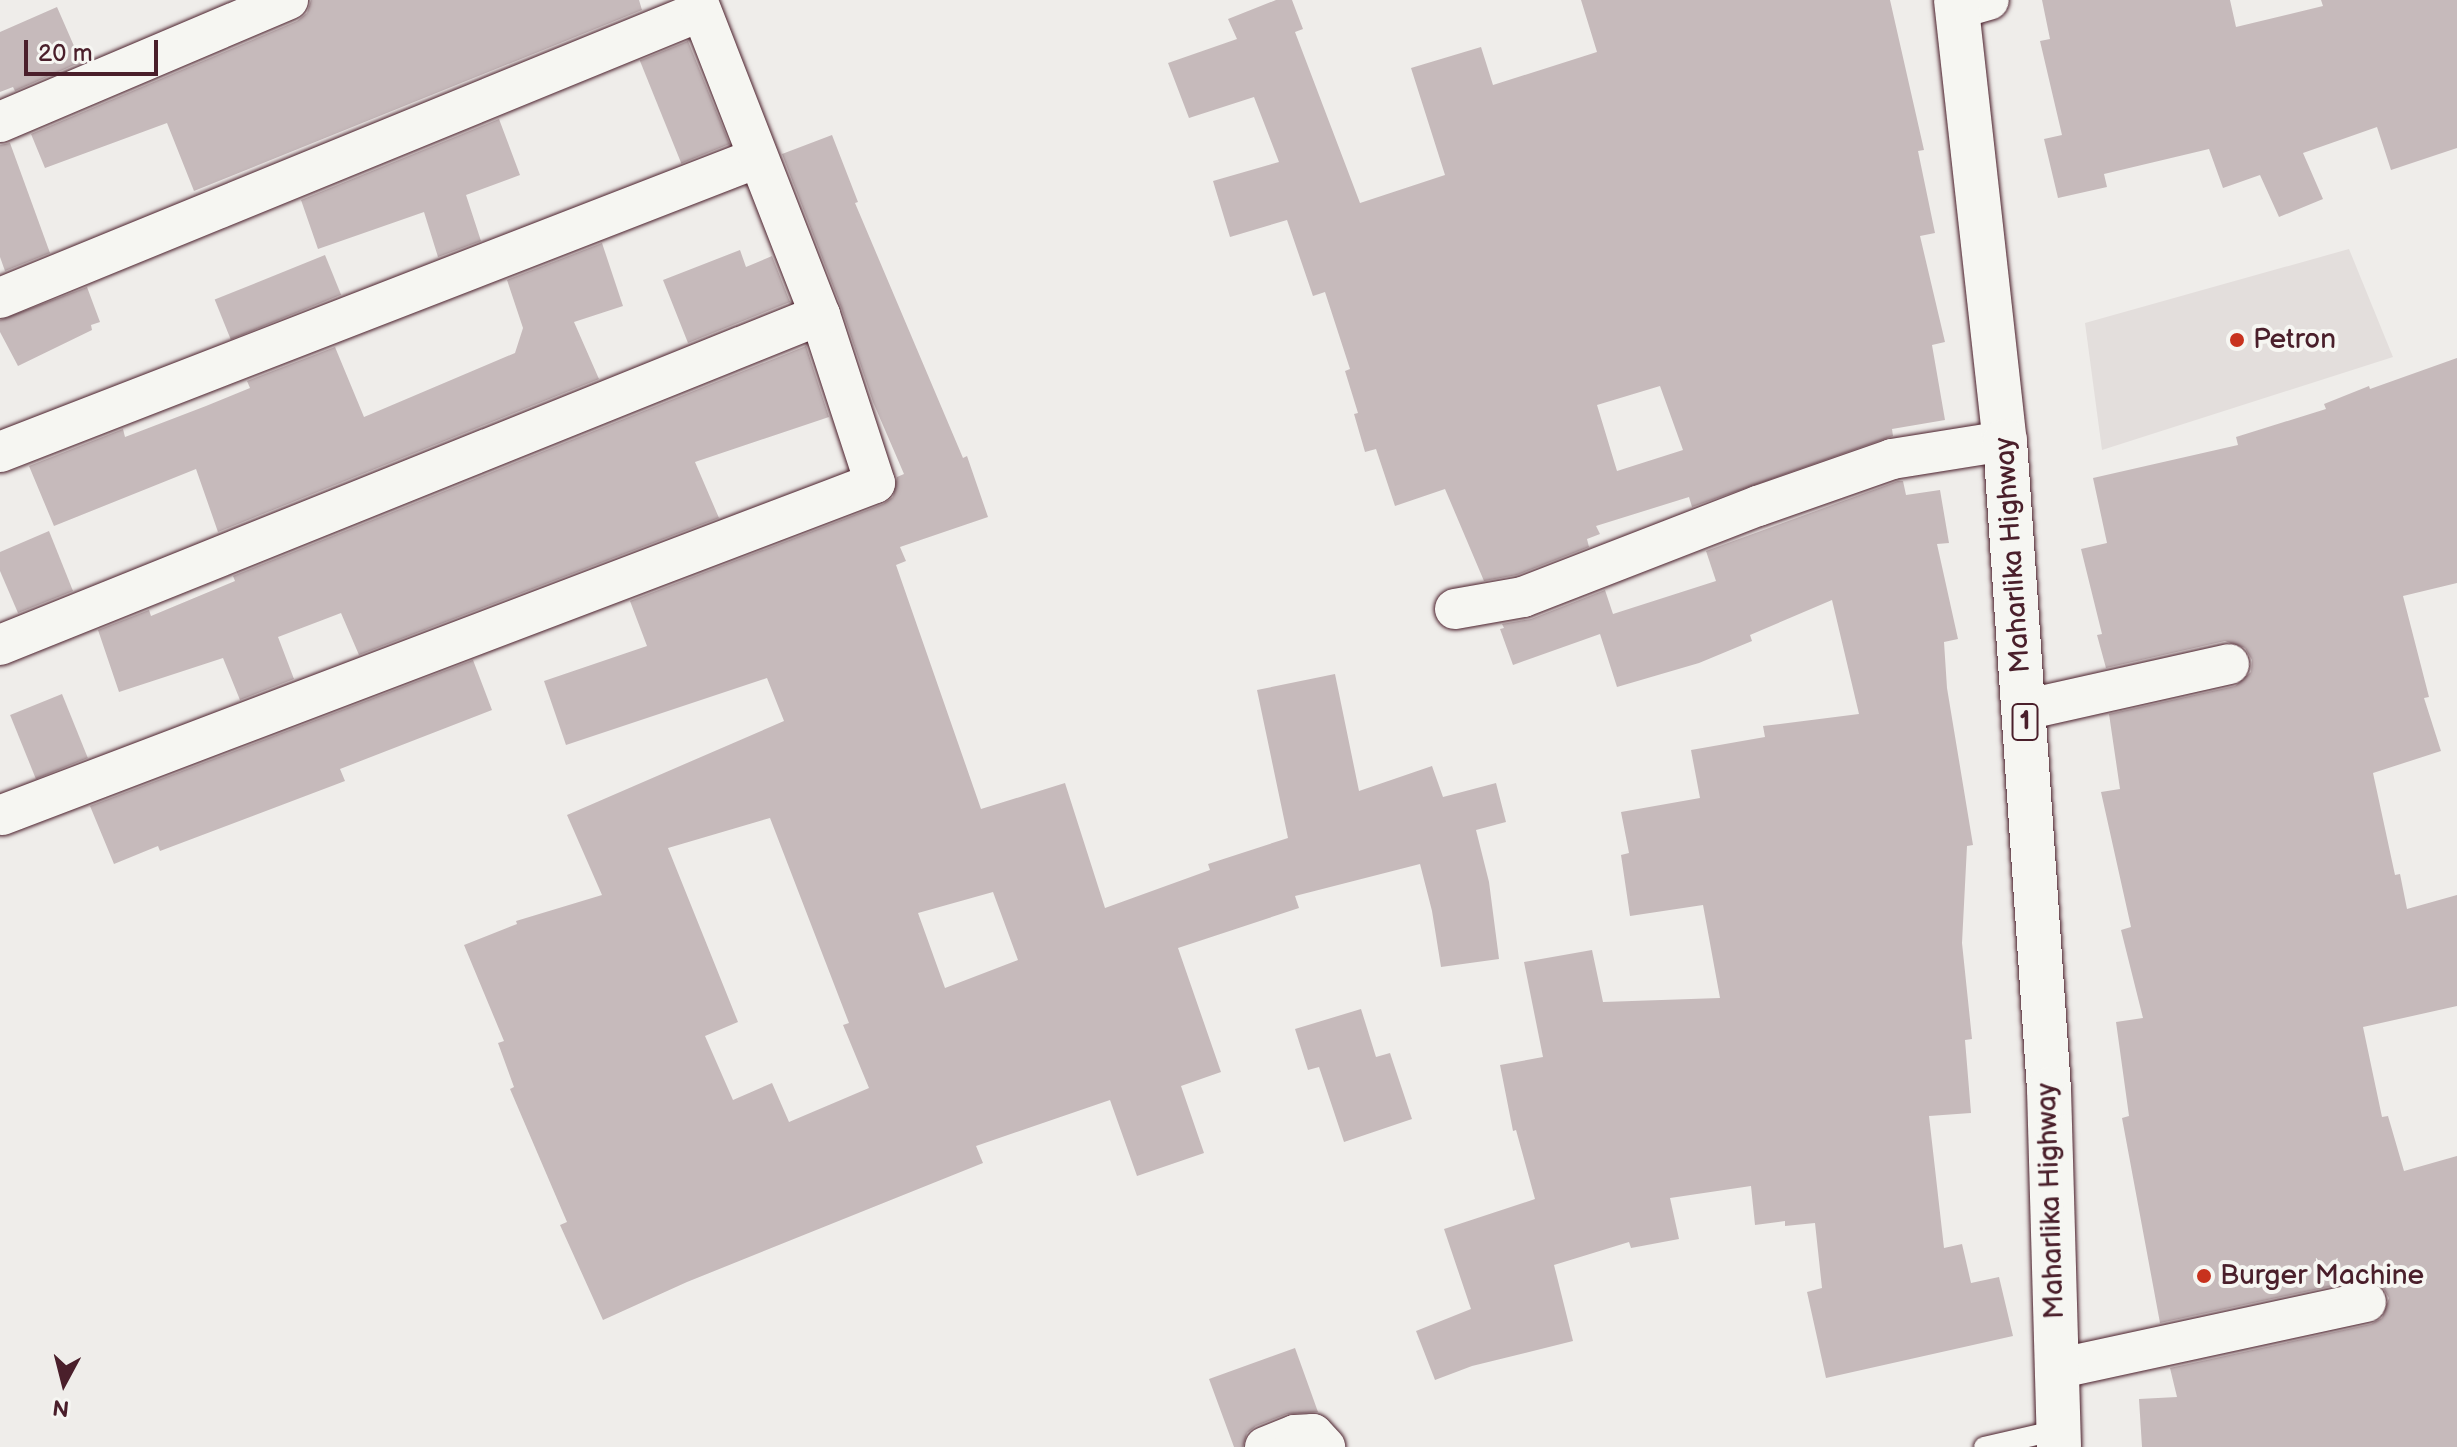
<!DOCTYPE html>
<html>
<head>
<meta charset="utf-8">
<style>
	body { margin:0 }
	#map { position:relative; width:2457px; height:1447px; overflow:hidden; background:#efedea; font-family:"Balsamiq Sans",sans-serif }
	div>[style] { position:absolute }
	[style*='--x'] { left:calc(var(--x)*1px); top:calc(var(--y)*1px); width:calc(var(--w)*1px); rotate:calc(var(--a)*1deg) }
	.built>* { inset:0; background:#e3dedc }
	.building>* { inset:0; background:#c6babb; transform-origin:0 0 }
	.roads { filter:drop-shadow(0 0 2px #4a1f2b) drop-shadow(0 0 2px #4a1f2b) }
	.lane>* { height:20px; margin:-10px; padding:0 10px; transform-origin:10px; border-radius:10px; background:#f6f6f2 }
	.street>* { height:40px; margin:-20px; padding:0 20px; transform-origin:20px; border-radius:20px; background:#f6f6f2 }
	.highway>* { height:44px; margin:-22px; padding:0 22px; transform-origin:22px; border-radius:22px; background:#f6f6f2 }
	.dots>* { width:22px; height:22px; translate:-50% -50%; box-sizing:border-box; border:4px solid #f6f6f2; border-radius:50% }
	span { translate:-50% -50%; white-space:nowrap; text-align:center; line-height:1.15; -webkit-text-stroke:8px #f6f6f2; paint-order:stroke }
	.shield-label span { padding:2px 6px; background:#f6f6f2; border:2px solid; border-radius:6px; -webkit-text-stroke-width:0 }
	.shield-label { font-size:26px; color:#4a1f2b; font-weight:700 }
	.poi-label { font-size:28px; color:#4a1f2b }
	.left { translate:0 -50%; text-align:left }
	.street-label { font-size:28px; color:#4a1f2b }
	.north { position:absolute; left:24px; top:1343px; width:80px; height:80px; -webkit-text-stroke:6px #f6f6f2; paint-order:stroke; rotate:187deg; font-size:22px; font-weight:700; line-height:32px; text-align:center; color:#4a1f2b }
	.north::after { content:''; display:block; margin:auto; width:28px; height:36px; background:#4a1f2b; clip-path:polygon(50% 0,100% 100%,50% 72%,0 100%) }
	.scale { position:absolute; left:24px; top:40px; width:134px; height:36px; box-sizing:border-box; border:4px solid #4a1f2b; border-top:0; padding-left:10px; font-size:24px; line-height:28px; white-space:nowrap; color:#4a1f2b; -webkit-text-stroke:6px #f6f6f2; paint-order:stroke }
</style>
</head>
<body>
<div id="map">
	<div class="built">
		<div style="clip-path:polygon(2349px 249px,2393px 357px,2102px 450px,2085px 323px)"></div>
	</div>
	<div class="building">
		<div style="clip-path:polygon(311px 0,639px 0,642px 10px,194px 191px,167px 123px,45px 168px,31px 134px,297px 21px,307px 13px)"></div>
		<div style="clip-path:polygon(evenodd,1276px 0,1292px 0,1303px 29px,1295px 32px,1360px 203px,1445px 175px,1411px 68px,1481px 47px,1493px 85px,1597px 52px,1581px 0,1890px 0,1924px 150px,1918px 151px,1935px 233px,1920px 236px,1945px 342px,1932px 345px,1945px 420px,1892px 429px,1893px 436px,1692px 507px,1689px 497px,1596px 526px,1600px 534px,1587px 539px,1589px 547px,1517px 575px,1484px 581px,1445px 489px,1395px 506px,1376px 449px,1365px 452px,1354px 414px,1358px 413px,1345px 371px,1350px 369px,1325px 292px,1313px 296px,1287px 220px,1230px 237px,1213px 181px,1279px 162px,1254px 97px,1189px 118px,1168px 63px,1237px 39px,1228px 19px,1276px 0,1660px 386px,1683px 450px,1617px 471px,1597px 405px,1660px 386px)"></div>
		<div style="clip-path:polygon(2042px 0,2230px 0,2236px 27px,2323px 6px,2321px 0,2457px 0,2457px 148px,2391px 170px,2377px 127px,2303px 153px,2323px 199px,2279px 217px,2260px 175px,2223px 188px,2209px 149px,2104px 174px,2107px 187px,2058px 198px,2044px 139px,2062px 135px,2040px 41px,2050px 39px)"></div>
		<div style="clip-path:polygon(57px 7px,81px 62px,15px 91px,13px 87px,0 92px,0 32px)"></div>
		<div style="left:688px;top:41px;width:111px;height:52px;rotate:68deg"></div>
		<div style="clip-path:polygon(499px 119px,520px 175px,466px 195px,481px 241px,438px 257px,424px 212px,318px 249px,301px 200px)"></div>
		<div style="clip-path:polygon(evenodd,832px 135px,858px 202px,855px 203px,963px 458px,967px 456px,988px 517px,900px 547px,906px 561px,896px 565px,981px 809px,1065px 783px,1105px 908px,1210px 870px,1208px 864px,1288px 838px,1257px 690px,1335px 674px,1359px 791px,1432px 766px,1443px 797px,1496px 783px,1506px 822px,1476px 830px,1489px 882px,1499px 959px,1441px 967px,1432px 911px,1420px 864px,1295px 896px,1299px 908px,1178px 948px,1221px 1072px,1181px 1086px,1204px 1153px,1137px 1176px,1110px 1100px,976px 1146px,983px 1163px,687px 1282px,603px 1320px,560px 1225px,567px 1222px,510px 1089px,514px 1087px,498px 1043px,504px 1041px,464px 945px,517px 924px,516px 921px,602px 895px,567px 815px,784px 721px,767px 678px,566px 745px,544px 681px,647px 646px,630px 601px,883px 504px,893px 497px,897px 477px,904px 474px,873px 402px,841px 307px,782px 154px,832px 135px,770px 818px,849px 1023px,843px 1025px,869px 1088px,789px 1122px,772px 1083px,733px 1100px,705px 1036px,738px 1022px,668px 848px,770px 818px,832px 135px,993px 892px,1018px 960px,945px 988px,918px 913px,993px 892px)"></div>
		<div style="clip-path:polygon(10px 143px,50px 253px,5px 271px,0 257px,0 145px)"></div>
		<div style="clip-path:polygon(602px 243px,623px 306px,574px 322px,599px 379px,218px 532px,196px 469px,54px 526px,29px 466px,123px 429px,125px 437px,206px 406px,250px 388px,247px 381px,335px 347px,364px 417px,515px 353px,523px 328px,507px 280px)"></div>
		<div style="clip-path:polygon(740px 250px,746px 267px,772px 256px,790px 302px,688px 343px,663px 280px)"></div>
		<div style="left:325px;top:255px;width:43px;height:119px;rotate:68deg"></div>
		<div style="clip-path:polygon(87px 287px,100px 322px,91px 325px,92px 330px,18px 366px,0 332px,0 320px)"></div>
		<div style="clip-path:polygon(806px 346px,829px 417px,695px 462px,719px 518px,359px 655px,341px 613px,278px 637px,294px 679px,240px 700px,223px 658px,119px 692px,98px 630px,149px 610px,151px 616px,235px 581px,233px 576px)"></div>
		<div style="clip-path:polygon(2457px 358px,2457px 583px,2403px 596px,2429px 697px,2424px 698px,2441px 751px,2373px 773px,2395px 875px,2400px 874px,2407px 909px,2457px 895px,2457px 1006px,2363px 1027px,2382px 1117px,2388px 1116px,2404px 1171px,2457px 1156px,2457px 1447px,2142px 1447px,2139px 1399px,2177px 1397px,2170px 1368px,2371px 1324px,2382px 1318px,2389px 1298px,2382px 1286px,2372px 1280px,2361px 1280px,2160px 1323px,2122px 1118px,2129px 1116px,2116px 1022px,2143px 1018px,2121px 930px,2131px 927px,2101px 792px,2120px 789px,2109px 714px,2235px 686px,2251px 672px,2252px 660px,2245px 648px,2225px 641px,2106px 668px,2097px 635px,2102px 634px,2081px 549px,2107px 543px,2093px 478px,2238px 445px,2236px 437px,2326px 409px,2324px 404px,2369px 386px,2370px 389px)"></div>
		<div style="clip-path:polygon(1898px 481px,1903px 481px,1906px 495px,1940px 490px,1949px 543px,1937px 544px,1958px 639px,1944px 642px,1947px 688px,1973px 845px,1967px 846px,1962px 943px,1972px 1039px,1965px 1040px,1971px 1113px,1929px 1116px,1944px 1248px,1962px 1244px,1971px 1283px,1999px 1277px,2013px 1336px,1826px 1378px,1807px 1292px,1822px 1288px,1815px 1223px,1785px 1226px,1785px 1221px,1755px 1225px,1751px 1186px,1670px 1198px,1679px 1239px,1631px 1248px,1629px 1242px,1554px 1265px,1573px 1341px,1472px 1366px,1435px 1380px,1416px 1331px,1471px 1309px,1444px 1229px,1535px 1199px,1516px 1130px,1513px 1131px,1500px 1065px,1543px 1057px,1524px 962px,1592px 950px,1603px 1002px,1720px 998px,1703px 905px,1630px 916px,1621px 855px,1629px 853px,1621px 812px,1700px 798px,1691px 750px,1765px 737px,1763px 726px,1859px 714px,1832px 600px,1750px 635px,1752px 641px,1699px 663px,1617px 687px,1600px 634px,1513px 665px,1500px 629px,1504px 628px,1502px 624px,1531px 619px,1605px 590px,1613px 614px,1716px 581px,1706px 551px)"></div>
		<div style="clip-path:polygon(49px 531px,73px 591px,18px 613px,0 571px,0 552px)"></div>
		<div style="clip-path:polygon(473px 660px,492px 710px,340px 769px,345px 781px,160px 851px,158px 846px,114px 864px,90px 806px)"></div>
		<div style="left:62px;top:694px;width:69px;height:56px;rotate:68deg"></div>
		<div style="clip-path:polygon(1361px 1009px,1376px 1057px,1390px 1053px,1412px 1119px,1344px 1142px,1319px 1067px,1308px 1070px,1295px 1029px)"></div>
		<div style="clip-path:polygon(1295px 1348px,1318px 1412px,1287px 1414px,1256px 1426px,1247px 1433px,1243px 1447px,1234px 1447px,1209px 1379px)"></div>
	</div>
	<div class="roads">
		<div class="lane">
			<div style="--x:1984;--y:1447;--w:76;--a:-12.9"></div>
		</div>
		<div class="street">
			<div style="--x:1957;--y:9;--w:33;--a:-16"></div>
			<div style="--x:0;--y:122;--w:313;--a:-23"></div>
			<div style="--x:0;--y:298;--w:757;--a:-22.26"></div>
			<div style="--x:0;--y:452;--w:812;--a:-21.22"></div>
			<div style="--x:1455;--y:609;--w:69;--a:-10"></div>
			<div style="--x:1523;--y:597;--w:252;--a:-21.2"></div>
			<div style="--x:1758;--y:506;--w:142;--a:-19.3"></div>
			<div style="--x:1892;--y:459;--w:114;--a:-9.1"></div>
			<div style="--x:0;--y:645;--w:884;--a:-21.92"></div>
			<div style="--x:2024;--y:710;--w:210;--a:-12.6"></div>
			<div style="--x:2;--y:815;--w:934;--a:-20.82"></div>
			<div style="--x:875;--y:483;--w:177;--a:-108.1"></div>
			<div style="--x:820;--y:315;--w:338;--a:-111.3"></div>
			<div style="--x:2056;--y:1369;--w:317;--a:-12.2"></div>
			<div style="--x:1265;--y:1447;--w:32;--a:-22"></div>
			<div style="--x:1295;--y:1435;--w:18;--a:-3"></div>
			<div style="--x:1313;--y:1434;--w:18;--a:47"></div>
		</div>
		<div class="highway">
			<div style="--x:1956;--y:0;--w:444;--a:83.7"></div>
			<div style="--x:2005;--y:441;--w:649;--a:86.12"></div>
			<div style="--x:2049;--y:1089;--w:358;--a:88.4"></div>
		</div>
	</div>
	<div class="dots">
		<div style="left:2237px;top:340px;background:#c8321e"></div>
		<div style="left:2204px;top:1276px;background:#c8321e"></div>
	</div>
	<div class="shield-label">
		<span style="left:2025px;top:722px">1</span>
	</div>
	<div class="poi-label">
		<span class="left" style="left:2253px;top:340px">Petron</span>
		<span class="left" style="left:2220px;top:1276px">Burger Machine</span>
	</div>
	<div class="street-label">
		<span style="left:2013px;top:555px;rotate:-94deg">Maharlika Highway</span>
		<span style="left:2051px;top:1201px;rotate:-92deg">Maharlika Highway</span>
	</div>
	<div class="north">N</div>
	<div class="scale">20 m</div>
</div>
</body>
</html>
